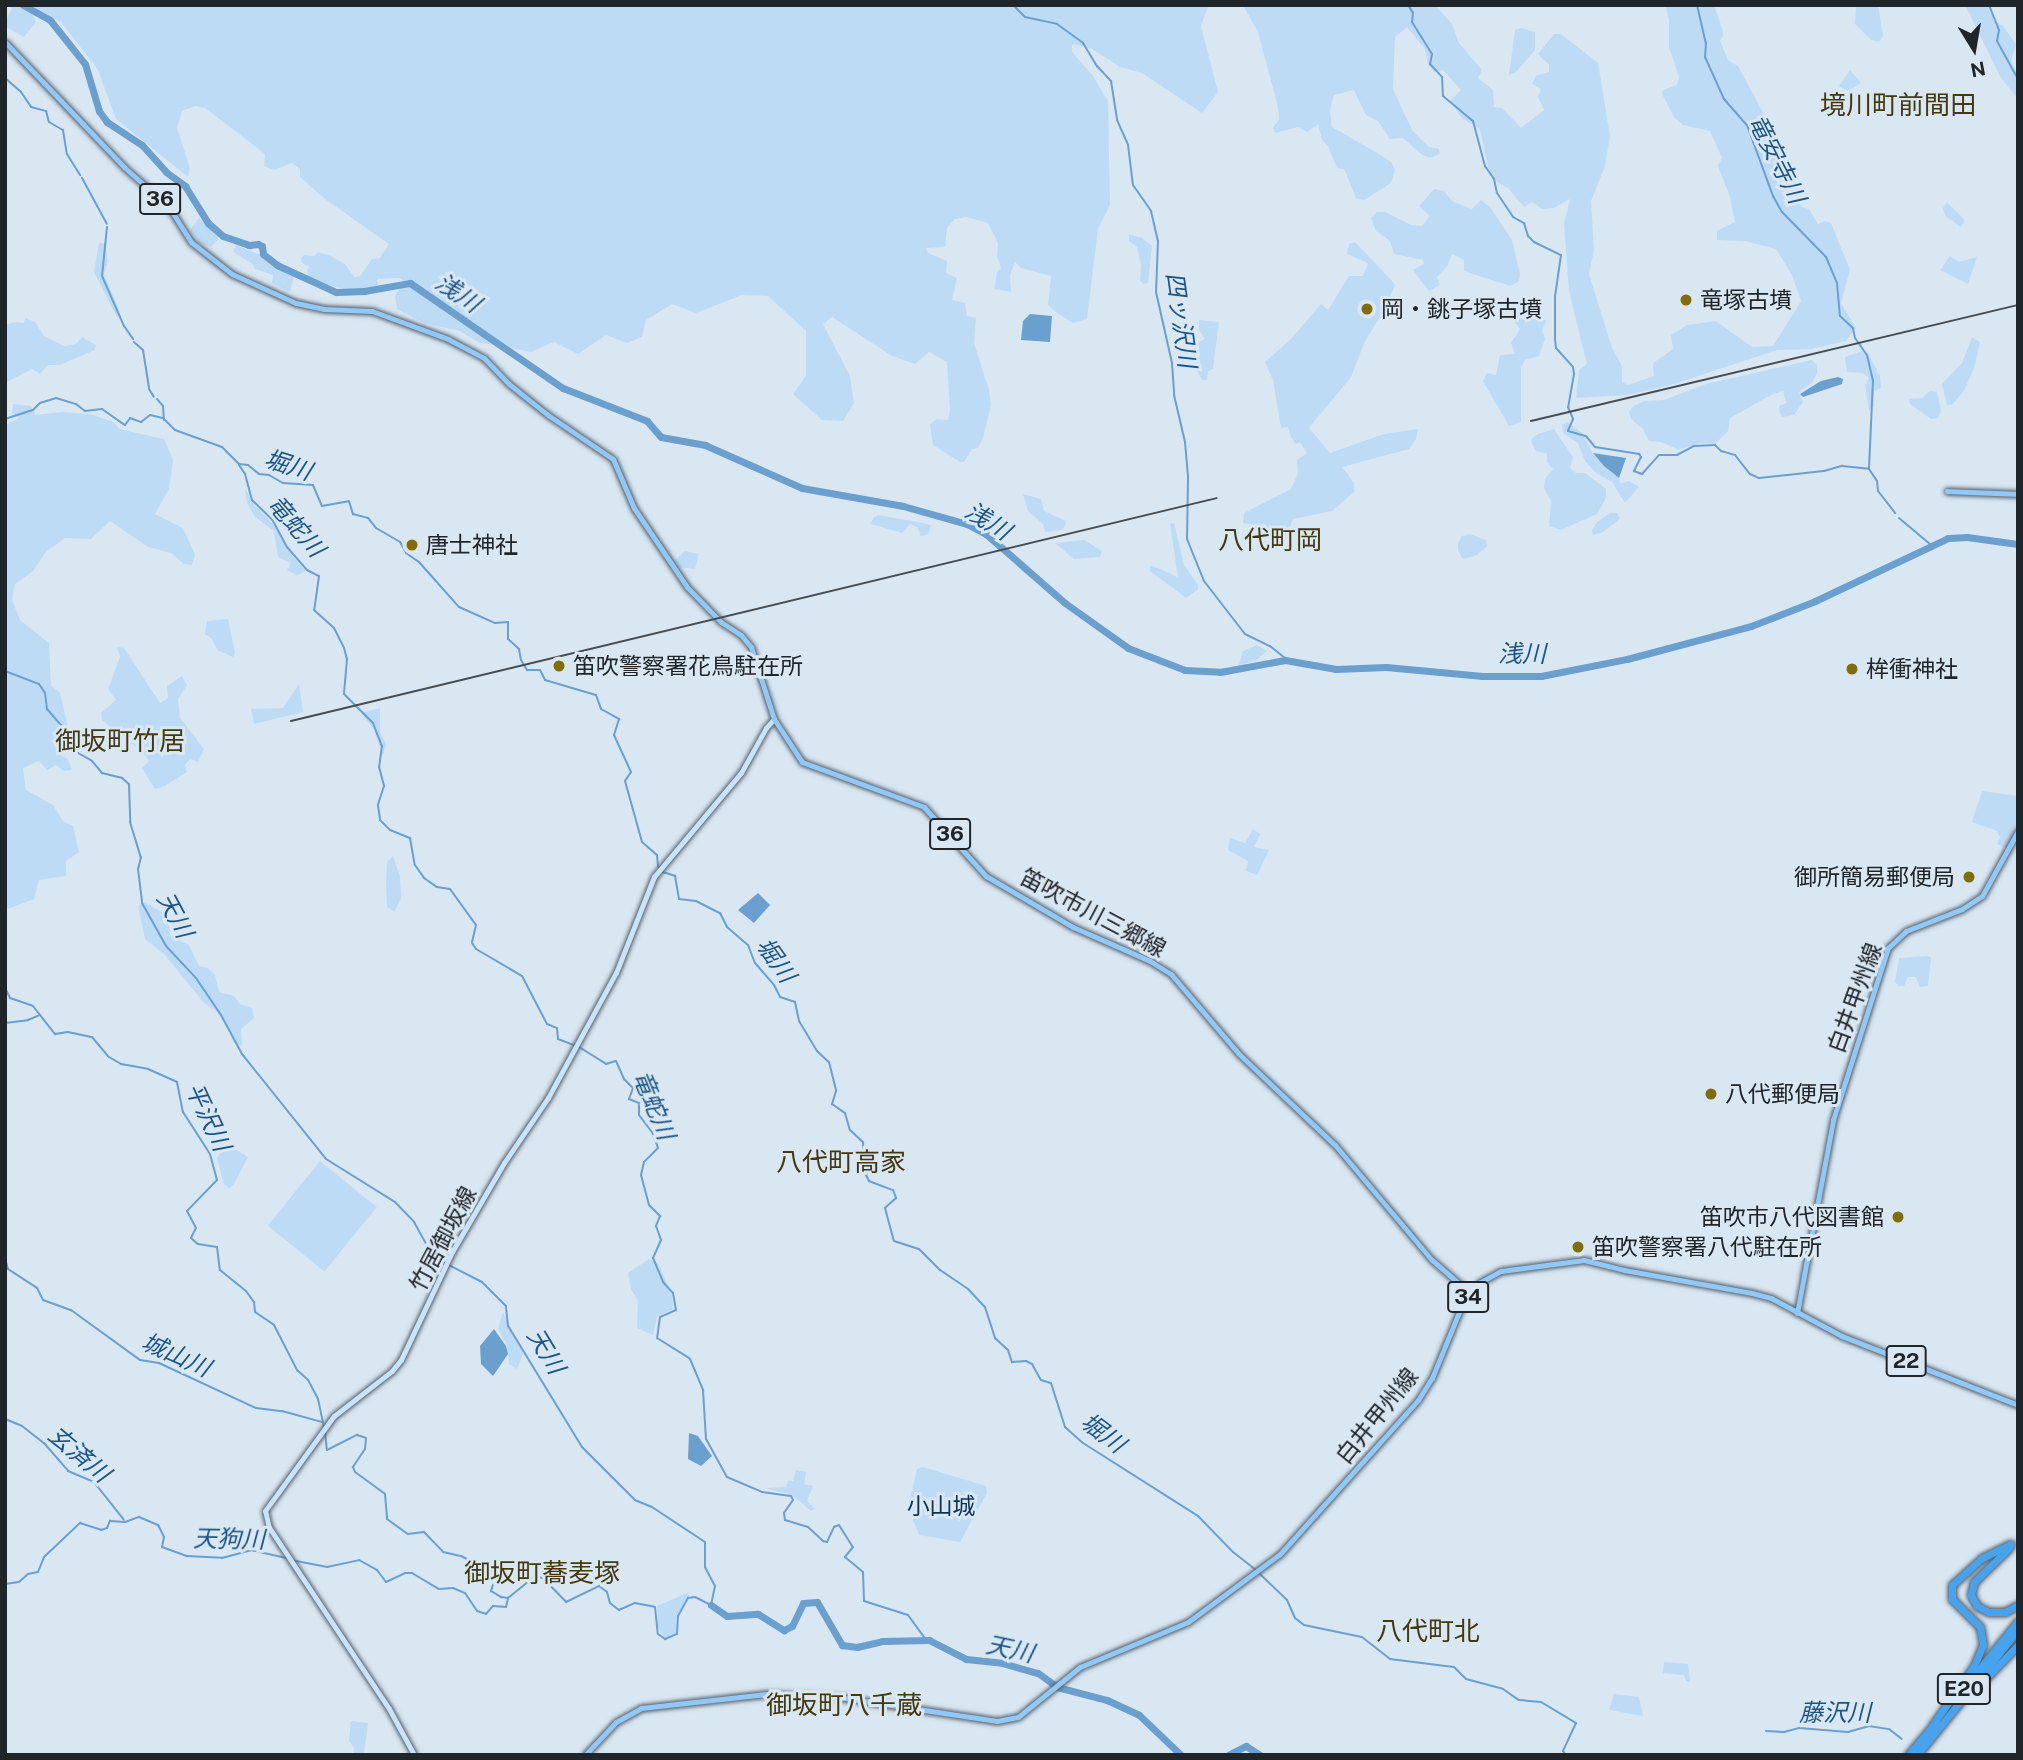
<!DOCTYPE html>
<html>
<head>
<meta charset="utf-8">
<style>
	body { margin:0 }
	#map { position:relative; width:2023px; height:1760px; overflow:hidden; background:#d9e7f3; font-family:"Public Sans","Noto Sans JP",sans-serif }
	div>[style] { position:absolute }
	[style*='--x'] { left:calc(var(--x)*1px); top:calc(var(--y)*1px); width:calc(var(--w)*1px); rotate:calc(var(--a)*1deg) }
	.green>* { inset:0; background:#bedbf6; transform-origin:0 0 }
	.water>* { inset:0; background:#6b9fcd }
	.stream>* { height:2px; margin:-1px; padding:0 1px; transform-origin:1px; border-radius:1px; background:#6b9fcd }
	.river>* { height:7px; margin:-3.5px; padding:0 3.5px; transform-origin:3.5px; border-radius:3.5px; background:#6b9fcd }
	.roads { filter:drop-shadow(0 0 2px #545f6a) drop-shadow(0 0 2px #545f6a) }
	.secondary>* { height:4.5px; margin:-2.25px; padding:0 2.25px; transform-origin:2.25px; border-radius:2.25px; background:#c8e3fa }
	.primary>* { height:5px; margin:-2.5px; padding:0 2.5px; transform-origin:2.5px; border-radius:2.5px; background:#91c8f5 }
	.motorway>* { height:7px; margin:-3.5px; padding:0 3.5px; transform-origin:3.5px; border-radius:3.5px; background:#48a3ee }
	.rail>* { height:2px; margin:-1px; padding:0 1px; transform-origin:1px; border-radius:1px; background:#464d52 }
	.dots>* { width:19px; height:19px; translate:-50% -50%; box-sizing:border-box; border:4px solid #d9e7f3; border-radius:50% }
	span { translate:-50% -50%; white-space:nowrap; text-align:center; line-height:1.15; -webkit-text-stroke:6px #d9e7f3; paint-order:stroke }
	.shield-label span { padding:2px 5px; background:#d9e7f3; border:2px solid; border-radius:5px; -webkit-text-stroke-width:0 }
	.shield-label { font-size:21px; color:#202529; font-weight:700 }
	.poi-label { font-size:23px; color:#202529 }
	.left { translate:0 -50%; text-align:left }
	.right { translate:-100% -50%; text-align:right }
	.street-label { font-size:23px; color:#202529 }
	.park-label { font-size:23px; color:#0a3251 }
	.water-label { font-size:24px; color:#1d5683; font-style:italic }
	.quarter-label { font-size:26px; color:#423910 }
	.frame { position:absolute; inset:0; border:7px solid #202529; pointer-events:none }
	.north { position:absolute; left:1939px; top:14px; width:70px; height:70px; -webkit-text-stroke:5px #d9e7f3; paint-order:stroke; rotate:169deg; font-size:19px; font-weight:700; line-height:28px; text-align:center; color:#202529 }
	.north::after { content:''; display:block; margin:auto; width:24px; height:32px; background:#202529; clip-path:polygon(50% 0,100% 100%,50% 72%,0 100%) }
</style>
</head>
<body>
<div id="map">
	<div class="green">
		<div style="clip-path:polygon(10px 5px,1204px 5px,1208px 7px,1201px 26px,1218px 92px,1202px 113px,1142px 73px,1120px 67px,1092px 49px,1072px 44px,1072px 52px,1093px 76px,1108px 101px,1110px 205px,1098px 229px,1087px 319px,1073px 323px,1057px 313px,1048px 305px,1051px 276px,1021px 268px,1015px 262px,1010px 275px,1011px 292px,994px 289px,997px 272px,1001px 268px,997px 257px,998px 243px,988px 223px,966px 217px,955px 219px,947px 228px,945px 247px,926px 248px,928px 253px,947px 261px,946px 273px,957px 278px,952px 300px,965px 303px,967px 316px,976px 318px,974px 343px,989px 390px,991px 405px,983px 438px,978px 448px,972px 449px,964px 462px,960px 462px,933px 445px,930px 424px,937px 419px,948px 420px,950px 409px,947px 362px,929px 352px,915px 364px,892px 356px,832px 317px,823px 324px,850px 376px,854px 403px,843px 421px,822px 420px,793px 394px,806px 376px,806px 331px,768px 296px,742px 295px,696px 313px,672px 304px,646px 320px,642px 337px,627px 343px,606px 335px,578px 354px,554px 342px,531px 352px,478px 342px,460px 331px,424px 323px,397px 309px,395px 296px,404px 281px,399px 278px,377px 279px,378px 285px,372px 288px,350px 290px,317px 283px,309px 278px,307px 270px,310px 267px,302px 263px,301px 258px,304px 255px,314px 256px,318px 252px,331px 256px,345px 264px,354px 277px,360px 276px,372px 259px,380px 258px,389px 244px,325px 199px,300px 177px,300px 169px,292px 163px,274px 170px,264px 166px,265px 154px,205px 108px,195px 106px,182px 111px,177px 128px,190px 168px,188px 177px,116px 119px,98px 70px,61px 22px,42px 12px,32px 13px,36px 22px,24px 37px,6px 27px,5px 21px,12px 9px)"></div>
		<div style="clip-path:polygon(1243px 5px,1435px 5px,1452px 24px,1459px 43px,1482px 70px,1478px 78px,1493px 90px,1494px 107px,1502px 108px,1521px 128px,1544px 110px,1538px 97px,1541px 89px,1532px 84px,1536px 76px,1549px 72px,1549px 65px,1538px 54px,1554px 34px,1561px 34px,1598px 63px,1610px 136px,1605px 166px,1591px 201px,1594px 250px,1589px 274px,1612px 348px,1622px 366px,1622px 382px,1628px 385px,1654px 376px,1653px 363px,1673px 349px,1671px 335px,1687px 325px,1716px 321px,1752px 347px,1773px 346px,1801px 301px,1792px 275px,1776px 249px,1745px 241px,1717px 240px,1717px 231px,1735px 222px,1729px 194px,1718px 166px,1722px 158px,1710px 131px,1683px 125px,1674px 117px,1662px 94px,1663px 90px,1677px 85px,1679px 77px,1669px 47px,1669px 20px,1665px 5px,1714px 5px,1722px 28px,1723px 36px,1720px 41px,1728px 60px,1738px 66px,1767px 120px,1791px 194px,1802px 207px,1809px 209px,1818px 224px,1825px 221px,1831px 223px,1850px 270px,1841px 303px,1856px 328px,1846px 341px,1811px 349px,1777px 350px,1674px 384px,1627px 395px,1576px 398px,1579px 370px,1587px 364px,1569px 291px,1564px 225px,1570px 199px,1554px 208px,1542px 209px,1532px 202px,1524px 207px,1508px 188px,1497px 182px,1488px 167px,1480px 129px,1462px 118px,1450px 101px,1461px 90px,1443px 70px,1434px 72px,1428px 65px,1425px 49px,1407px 27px,1395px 37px,1393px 89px,1412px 130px,1429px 147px,1439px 149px,1440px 154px,1430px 158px,1421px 154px,1403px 138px,1390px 139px,1378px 121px,1366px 115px,1354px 90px,1334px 95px,1330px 110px,1332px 127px,1379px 154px,1391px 162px,1395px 170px,1391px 183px,1364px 200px,1356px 198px,1344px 169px,1337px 168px,1328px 146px,1322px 140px,1318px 124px,1307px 132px,1298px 127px,1275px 133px,1273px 127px,1279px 120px,1278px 107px,1258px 32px)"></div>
		<div style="clip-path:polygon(1856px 5px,1878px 5px,1883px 36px,1879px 42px,1871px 40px,1855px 24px)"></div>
		<div style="clip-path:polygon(1965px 5px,1991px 5px,1994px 21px,2003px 26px,2016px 44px,2011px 61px,2018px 76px,2018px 99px,2001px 78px)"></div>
		<div style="clip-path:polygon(1520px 28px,1535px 32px,1535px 50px,1516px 72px,1509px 75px,1515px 30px)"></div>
		<div style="clip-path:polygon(1850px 70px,1861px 83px,1848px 91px,1839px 86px)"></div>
		<div style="clip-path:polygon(1434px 189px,1444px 191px,1452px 201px,1472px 209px,1481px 200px,1490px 207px,1512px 240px,1520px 274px,1519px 281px,1510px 286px,1464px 271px,1464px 260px,1452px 254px,1448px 265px,1437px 277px,1440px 285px,1429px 291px,1413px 270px,1424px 264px,1423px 260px,1394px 254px,1390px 241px,1376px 231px,1371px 218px,1377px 212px,1385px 212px,1411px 225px,1422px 226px,1430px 216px,1419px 206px)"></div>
		<div style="clip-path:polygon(1947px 202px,1965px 220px,1961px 227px,1945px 216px,1943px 208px)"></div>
		<div style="clip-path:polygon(199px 218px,218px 236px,218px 240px,211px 247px,199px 243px,190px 230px)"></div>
		<div style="clip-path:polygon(1129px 234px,1142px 238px,1152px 246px,1148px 283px,1144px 284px,1140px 281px,1141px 265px,1137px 247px,1129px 241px)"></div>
		<div style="clip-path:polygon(1355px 242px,1395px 284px,1386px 307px,1365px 341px,1351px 377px,1309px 428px,1330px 453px,1384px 434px,1418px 429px,1416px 439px,1409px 449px,1342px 467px,1354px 483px,1354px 492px,1332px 511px,1293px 519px,1289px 529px,1278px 531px,1243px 523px,1244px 513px,1291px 489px,1298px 473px,1297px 460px,1307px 453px,1300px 442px,1296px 444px,1291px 437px,1288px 427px,1281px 428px,1273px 380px,1265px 362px,1291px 339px,1321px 304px,1328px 310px,1349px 276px,1363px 276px,1368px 263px,1347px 254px,1349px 244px)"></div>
		<div style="clip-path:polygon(99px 243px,105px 244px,108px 261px,104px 275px,120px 312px,117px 317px,94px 272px)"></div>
		<div style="clip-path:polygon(236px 245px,260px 255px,294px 276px,290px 292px,272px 283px,273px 275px,255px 269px,253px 264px,233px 252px)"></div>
		<div style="clip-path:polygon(1950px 256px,1959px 262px,1977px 257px,1968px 284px,1940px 270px)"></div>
		<div style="clip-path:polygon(1533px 307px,1546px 321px,1542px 330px,1545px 339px,1539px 356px,1525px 360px,1521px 368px,1521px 422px,1509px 426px,1483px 381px,1487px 373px,1496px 375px,1500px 355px,1515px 354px,1511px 343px,1520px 329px,1512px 318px,1516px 312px,1526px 314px)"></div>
		<div style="clip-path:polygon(25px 318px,35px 322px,44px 336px,64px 346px,76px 344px,82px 337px,96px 345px,95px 350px,59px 365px,48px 365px,40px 374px,32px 369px,5px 383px,5px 325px,14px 322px,24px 323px)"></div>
		<div style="clip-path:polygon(1199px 320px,1219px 322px,1213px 369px,1208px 371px,1207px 380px,1202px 380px,1198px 373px,1192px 346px,1205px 339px,1199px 330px)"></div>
		<div style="clip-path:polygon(1972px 337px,1980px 342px,1974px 368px,1964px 391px,1952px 405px,1947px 405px,1942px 384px,1962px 363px)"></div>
		<div style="clip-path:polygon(1862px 351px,1867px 352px,1880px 376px,1881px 388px,1874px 391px,1874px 407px,1869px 410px,1865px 385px,1869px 378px,1863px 373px,1847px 372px,1845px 357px)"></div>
		<div style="clip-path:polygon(1812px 360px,1817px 365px,1817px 373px,1812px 383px,1799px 392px,1803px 402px,1794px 415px,1782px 417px,1780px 413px,1779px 406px,1786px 403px,1783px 391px,1771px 395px,1730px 418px,1728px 431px,1715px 444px,1700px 443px,1679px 450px,1661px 442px,1649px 441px,1643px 429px,1631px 419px,1629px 412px,1633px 406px,1645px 401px,1664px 400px,1706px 384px)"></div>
		<div style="clip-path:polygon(1930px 391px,1937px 392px,1941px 410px,1938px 418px,1931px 419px,1910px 404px,1909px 399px,1922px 398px)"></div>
		<div style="clip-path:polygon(13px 404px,31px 406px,36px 415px,62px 412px,90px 414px,114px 422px,119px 429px,164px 439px,173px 460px,169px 489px,155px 514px,183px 528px,195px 555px,192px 565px,184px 564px,171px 553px,148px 547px,110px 521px,91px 539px,65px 538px,46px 552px,33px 571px,15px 584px,12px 600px,20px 620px,49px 643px,51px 685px,60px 693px,72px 745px,61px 756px,68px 759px,72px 770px,64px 771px,56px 765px,47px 770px,39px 761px,23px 768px,26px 790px,53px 805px,63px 821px,73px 826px,79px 852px,66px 861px,66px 876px,39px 880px,34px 899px,8px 909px,5px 905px,5px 425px,19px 418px,12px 413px)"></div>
		<div style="clip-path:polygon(1567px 422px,1582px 433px,1594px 455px,1619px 478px,1620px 483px,1629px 481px,1639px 487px,1625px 503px,1612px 482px,1596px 473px,1585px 461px,1578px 443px,1563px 433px,1562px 425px)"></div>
		<div style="clip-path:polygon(1554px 429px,1573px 457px,1570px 468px,1576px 473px,1585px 473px,1606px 489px,1606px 498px,1597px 514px,1561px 530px,1549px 526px,1551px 501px,1544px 488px,1545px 479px,1553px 469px,1547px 462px,1547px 454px,1536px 451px,1532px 444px,1531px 439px,1538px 434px)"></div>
		<div style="clip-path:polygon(245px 488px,253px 503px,275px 526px,286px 548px,306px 571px,297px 575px,287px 570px,291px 563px,278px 557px,274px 531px,255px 517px,247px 503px)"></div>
		<div style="clip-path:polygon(1023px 494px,1041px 499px,1044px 511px,1064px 520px,1066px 524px,1062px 530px,1045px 532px,1043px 524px,1028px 511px)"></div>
		<div style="clip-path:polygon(1610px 513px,1617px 513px,1620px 519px,1603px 532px,1593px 535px,1592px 530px,1597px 522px)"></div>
		<div style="clip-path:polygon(878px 515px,918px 522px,931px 525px,928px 534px,921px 536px,917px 527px,910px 524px,902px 533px,871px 524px,873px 518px)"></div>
		<div style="clip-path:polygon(1174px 523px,1184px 565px,1198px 585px,1198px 589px,1186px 598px,1150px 571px,1150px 566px,1153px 566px,1178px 577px,1170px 524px)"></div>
		<div style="clip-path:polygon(1470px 534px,1486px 540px,1487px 546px,1477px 555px,1463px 559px,1458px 550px,1458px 543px,1462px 536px)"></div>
		<div style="clip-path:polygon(1084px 540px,1102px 551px,1100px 557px,1074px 559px,1055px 543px)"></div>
		<div style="clip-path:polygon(685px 551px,699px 554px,695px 569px,677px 567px,675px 560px)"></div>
		<div style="clip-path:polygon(228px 619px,235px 653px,233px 657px,217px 650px,212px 639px,205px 634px,207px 621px)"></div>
		<div style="clip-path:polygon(1257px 645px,1267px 651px,1255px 661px,1239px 665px,1243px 651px)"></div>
		<div style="clip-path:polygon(117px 647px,124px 648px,160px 703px,168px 698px,167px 686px,182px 676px,187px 685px,178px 699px,180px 718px,204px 749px,198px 762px,190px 759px,185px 765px,187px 772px,165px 786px,155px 789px,142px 768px,149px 761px,142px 752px,102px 720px,101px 713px,116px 700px,108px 689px,120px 657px)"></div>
		<div style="clip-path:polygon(299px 684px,303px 712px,254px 724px,251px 709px,283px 708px)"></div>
		<div style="clip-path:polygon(380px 708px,380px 732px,386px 744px,383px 756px,373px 728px,363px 716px,364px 712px)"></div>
		<div style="clip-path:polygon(1982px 791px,2018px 796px,2018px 828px,2006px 848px,1997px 844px,2000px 837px,1997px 831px,1972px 822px)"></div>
		<div style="clip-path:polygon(1253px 829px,1260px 834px,1254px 847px,1269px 850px,1257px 875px,1246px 871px,1248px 861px,1228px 850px,1230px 838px,1245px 843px)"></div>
		<div style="clip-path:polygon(393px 856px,400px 876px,401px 899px,394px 912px,387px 907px,386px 883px,387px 862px)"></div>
		<div style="clip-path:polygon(145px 902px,168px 916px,170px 935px,189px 945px,199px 966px,208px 968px,215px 975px,219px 992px,234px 996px,240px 1004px,252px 1008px,254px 1018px,241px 1029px,242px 1046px,233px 1042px,232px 1033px,217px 1012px,204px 1003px,165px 955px,145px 939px,138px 906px)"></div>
		<div style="clip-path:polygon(1928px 956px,1931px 958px,1928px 986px,1920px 987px,1916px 977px,1908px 977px,1904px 986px,1899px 986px,1895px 982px,1899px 958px)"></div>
		<div style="clip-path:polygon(225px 1146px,232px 1147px,248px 1157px,234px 1184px,229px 1188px,224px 1184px,217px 1158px)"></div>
		<div style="left:320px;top:1161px;width:73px;height:83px;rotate:39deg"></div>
		<div style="clip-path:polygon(649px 1259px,658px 1263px,672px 1295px,673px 1309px,657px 1317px,653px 1335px,637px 1328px,638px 1301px,631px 1289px,628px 1273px)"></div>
		<div style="clip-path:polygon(503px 1312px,523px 1354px,517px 1369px,509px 1364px,507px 1345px,498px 1329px)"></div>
		<div style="clip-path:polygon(923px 1467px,986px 1486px,987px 1493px,960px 1542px,919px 1535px,908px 1508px,917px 1469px)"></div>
		<div style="clip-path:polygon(796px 1470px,806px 1472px,804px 1484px,813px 1486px,807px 1501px,815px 1509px,811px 1511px,792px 1495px,765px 1488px,786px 1487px,788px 1481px,793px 1481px)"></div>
		<div style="clip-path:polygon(687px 1593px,689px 1595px,676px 1617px,676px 1633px,664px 1638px,658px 1627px,657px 1606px)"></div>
		<div style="clip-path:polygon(1664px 1662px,1688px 1664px,1690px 1682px,1686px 1681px,1684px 1675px,1663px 1673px)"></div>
		<div style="clip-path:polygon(1614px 1694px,1639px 1697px,1643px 1716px,1609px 1710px)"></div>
		<div style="clip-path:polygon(351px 1721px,368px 1723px,364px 1755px,353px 1755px,354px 1748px,349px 1741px)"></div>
	</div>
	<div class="water">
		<div style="clip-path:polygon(1030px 314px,1052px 316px,1050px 342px,1021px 340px,1023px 321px)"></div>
		<div style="clip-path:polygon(1838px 377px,1843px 379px,1842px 384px,1803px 397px,1800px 394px,1821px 381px)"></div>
		<div style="clip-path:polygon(1593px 453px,1626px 458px,1619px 478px,1604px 466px)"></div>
		<div style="clip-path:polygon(758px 893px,770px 905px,754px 923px,738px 910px)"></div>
		<div style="clip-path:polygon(494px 1329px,506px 1346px,508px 1354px,493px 1376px,481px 1364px,480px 1346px)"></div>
		<div style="clip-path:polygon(689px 1433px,698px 1436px,712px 1456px,701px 1466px,688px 1459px)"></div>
	</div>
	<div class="stream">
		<div style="--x:1013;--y:5;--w:17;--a:45"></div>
		<div style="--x:1025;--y:17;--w:33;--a:12"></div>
		<div style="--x:1057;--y:24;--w:32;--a:36"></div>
		<div style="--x:1083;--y:43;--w:27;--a:59"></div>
		<div style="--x:1097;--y:66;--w:21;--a:47"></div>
		<div style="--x:1111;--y:81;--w:39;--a:81"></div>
		<div style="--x:1117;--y:120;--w:27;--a:66"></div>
		<div style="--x:1128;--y:145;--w:40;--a:82.9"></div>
		<div style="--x:1133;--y:185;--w:32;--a:55"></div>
		<div style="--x:1151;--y:211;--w:31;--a:77"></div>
		<div style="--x:1158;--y:241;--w:51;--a:92.2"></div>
		<div style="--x:1156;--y:292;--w:73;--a:77.3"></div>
		<div style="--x:1172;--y:363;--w:32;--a:86"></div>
		<div style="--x:1174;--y:395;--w:48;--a:76.8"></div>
		<div style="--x:1185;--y:442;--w:35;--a:85"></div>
		<div style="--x:1188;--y:477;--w:62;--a:90.9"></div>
		<div style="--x:1187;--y:539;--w:45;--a:68"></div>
		<div style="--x:1204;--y:581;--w:67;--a:52.3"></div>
		<div style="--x:1245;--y:634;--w:28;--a:26"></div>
		<div style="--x:1270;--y:646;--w:22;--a:39"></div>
		<div style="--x:1408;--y:5;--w:9;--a:58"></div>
		<div style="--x:1413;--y:13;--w:9;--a:96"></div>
		<div style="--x:1412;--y:22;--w:38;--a:58"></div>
		<div style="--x:1432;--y:54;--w:10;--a:101"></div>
		<div style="--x:1430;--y:64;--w:18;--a:47"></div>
		<div style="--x:1442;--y:77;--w:19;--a:87"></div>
		<div style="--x:1443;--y:96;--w:39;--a:40"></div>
		<div style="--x:1473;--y:121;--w:47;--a:75.1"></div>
		<div style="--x:1485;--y:166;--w:16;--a:55"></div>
		<div style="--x:1494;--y:179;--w:14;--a:78"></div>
		<div style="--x:1497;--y:193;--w:29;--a:56"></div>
		<div style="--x:1513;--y:217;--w:13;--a:29"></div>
		<div style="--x:1524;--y:223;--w:14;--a:73"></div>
		<div style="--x:1528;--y:236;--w:8;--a:45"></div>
		<div style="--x:1534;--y:242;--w:30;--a:26"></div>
		<div style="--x:1561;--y:255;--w:41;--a:98.3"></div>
		<div style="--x:1555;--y:296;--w:43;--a:90"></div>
		<div style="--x:1555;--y:339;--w:9;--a:84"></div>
		<div style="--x:1556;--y:348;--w:25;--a:48"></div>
		<div style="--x:1573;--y:367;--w:7;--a:82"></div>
		<div style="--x:1574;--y:374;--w:34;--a:100"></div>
		<div style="--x:1568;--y:407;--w:13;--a:67"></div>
		<div style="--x:1573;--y:419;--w:13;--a:113"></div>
		<div style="--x:1568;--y:431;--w:19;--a:16"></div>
		<div style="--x:1586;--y:436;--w:14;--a:51"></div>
		<div style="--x:1595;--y:447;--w:45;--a:9"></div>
		<div style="--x:1639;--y:454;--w:4;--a:56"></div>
		<div style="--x:1641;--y:457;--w:16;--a:117"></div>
		<div style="--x:1634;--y:471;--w:9;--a:21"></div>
		<div style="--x:1642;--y:474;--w:25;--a:-48"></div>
		<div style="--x:1659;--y:455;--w:18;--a:0"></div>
		<div style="--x:1677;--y:455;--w:19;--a:-28"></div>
		<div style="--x:1694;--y:446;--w:21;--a:-3"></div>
		<div style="--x:1715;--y:445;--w:8;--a:45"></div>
		<div style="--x:1721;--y:451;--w:15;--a:16"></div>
		<div style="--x:1735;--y:455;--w:24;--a:52"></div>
		<div style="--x:1750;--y:474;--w:10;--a:24"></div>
		<div style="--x:1759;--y:478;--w:65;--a:-6.1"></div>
		<div style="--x:1824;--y:471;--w:19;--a:-16"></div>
		<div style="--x:1842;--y:466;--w:27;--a:6"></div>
		<div style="--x:1697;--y:5;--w:39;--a:77"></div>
		<div style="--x:1706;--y:43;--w:14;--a:94"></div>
		<div style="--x:1705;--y:57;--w:46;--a:65.7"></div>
		<div style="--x:1724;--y:99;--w:35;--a:49"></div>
		<div style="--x:1747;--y:125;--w:76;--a:69.9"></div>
		<div style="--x:1773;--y:196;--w:18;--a:61"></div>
		<div style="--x:1782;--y:212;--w:63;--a:45.6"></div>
		<div style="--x:1826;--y:257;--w:28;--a:67"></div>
		<div style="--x:1837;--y:283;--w:33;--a:85"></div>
		<div style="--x:1840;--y:316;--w:18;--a:43"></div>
		<div style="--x:1853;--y:328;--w:10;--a:79"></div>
		<div style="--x:1855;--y:338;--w:21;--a:55"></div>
		<div style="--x:1867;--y:355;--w:26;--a:77"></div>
		<div style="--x:1873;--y:380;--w:89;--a:92.6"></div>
		<div style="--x:1869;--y:469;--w:14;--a:56"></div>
		<div style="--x:1877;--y:481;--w:10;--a:84"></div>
		<div style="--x:1878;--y:491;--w:28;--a:52"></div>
		<div style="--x:1989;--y:5;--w:27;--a:68"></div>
		<div style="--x:1999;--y:30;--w:11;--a:100"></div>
		<div style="--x:1997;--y:41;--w:43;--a:61.1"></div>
		<div style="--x:5;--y:78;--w:21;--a:41"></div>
		<div style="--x:21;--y:92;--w:18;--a:56"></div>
		<div style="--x:31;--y:107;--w:16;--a:15"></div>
		<div style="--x:46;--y:111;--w:11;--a:75"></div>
		<div style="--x:49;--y:122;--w:16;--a:30"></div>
		<div style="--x:63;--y:130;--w:24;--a:81"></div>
		<div style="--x:67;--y:154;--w:25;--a:58"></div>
		<div style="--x:82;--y:178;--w:52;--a:61.5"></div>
		<div style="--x:107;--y:227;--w:49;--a:95.8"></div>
		<div style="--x:102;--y:276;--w:55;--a:66.3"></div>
		<div style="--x:124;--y:326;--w:16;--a:55"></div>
		<div style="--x:134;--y:342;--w:12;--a:42"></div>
		<div style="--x:143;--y:350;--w:39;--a:81"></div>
		<div style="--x:149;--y:389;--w:9;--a:58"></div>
		<div style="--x:157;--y:399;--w:9;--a:49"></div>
		<div style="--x:163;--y:406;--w:14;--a:86"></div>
		<div style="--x:5;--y:419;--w:29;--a:-18"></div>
		<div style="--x:33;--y:410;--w:10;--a:-45"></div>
		<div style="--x:40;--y:403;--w:17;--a:-17"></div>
		<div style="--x:56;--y:398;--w:21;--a:17"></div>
		<div style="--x:76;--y:404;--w:11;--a:38"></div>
		<div style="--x:85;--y:411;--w:17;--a:-7"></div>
		<div style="--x:102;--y:409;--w:28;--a:35"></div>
		<div style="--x:125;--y:425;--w:9;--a:-54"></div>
		<div style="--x:130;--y:418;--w:12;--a:20"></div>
		<div style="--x:141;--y:422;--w:11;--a:-38"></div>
		<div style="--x:150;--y:415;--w:13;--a:13"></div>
		<div style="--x:163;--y:418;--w:17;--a:45"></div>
		<div style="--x:175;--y:430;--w:50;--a:19.9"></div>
		<div style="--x:222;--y:447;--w:24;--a:45"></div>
		<div style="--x:239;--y:464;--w:9;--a:6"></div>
		<div style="--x:248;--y:465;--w:14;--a:39"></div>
		<div style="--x:259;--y:474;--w:10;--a:6"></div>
		<div style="--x:269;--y:475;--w:16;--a:30"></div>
		<div style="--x:283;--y:483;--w:30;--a:4"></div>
		<div style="--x:313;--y:485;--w:23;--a:67"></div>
		<div style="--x:322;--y:506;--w:27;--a:-10"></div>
		<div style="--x:349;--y:501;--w:14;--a:73"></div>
		<div style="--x:353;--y:514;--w:16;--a:15"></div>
		<div style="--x:368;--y:518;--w:13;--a:51"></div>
		<div style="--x:376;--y:528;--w:28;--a:30"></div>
		<div style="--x:400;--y:542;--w:13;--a:61"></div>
		<div style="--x:406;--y:553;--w:16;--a:35"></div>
		<div style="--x:419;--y:562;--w:60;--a:48.4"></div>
		<div style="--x:459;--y:607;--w:39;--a:24"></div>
		<div style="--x:495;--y:623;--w:13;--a:-4"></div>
		<div style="--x:508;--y:622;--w:17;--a:90"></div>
		<div style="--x:508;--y:639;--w:15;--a:42"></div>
		<div style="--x:519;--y:649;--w:11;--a:80"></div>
		<div style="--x:521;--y:660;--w:12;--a:59"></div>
		<div style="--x:527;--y:670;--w:13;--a:0"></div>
		<div style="--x:540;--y:670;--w:11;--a:63"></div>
		<div style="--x:545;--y:680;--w:53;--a:16.4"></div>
		<div style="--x:596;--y:695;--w:15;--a:70"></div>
		<div style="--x:601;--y:709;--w:21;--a:29"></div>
		<div style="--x:619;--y:719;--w:17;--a:107"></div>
		<div style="--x:614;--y:735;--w:41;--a:65.3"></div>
		<div style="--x:631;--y:772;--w:11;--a:124"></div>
		<div style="--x:625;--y:781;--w:63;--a:74.4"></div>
		<div style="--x:642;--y:842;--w:20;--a:41"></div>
		<div style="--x:657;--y:855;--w:11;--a:85"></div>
		<div style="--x:658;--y:866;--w:8;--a:50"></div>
		<div style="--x:663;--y:872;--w:13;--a:18"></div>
		<div style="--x:675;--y:876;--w:23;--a:80"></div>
		<div style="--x:679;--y:899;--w:17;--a:7"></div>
		<div style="--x:696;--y:901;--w:27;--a:27"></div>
		<div style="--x:720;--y:913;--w:16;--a:63"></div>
		<div style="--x:727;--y:927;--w:28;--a:41"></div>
		<div style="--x:748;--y:945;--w:19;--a:69"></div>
		<div style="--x:755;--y:963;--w:29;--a:49"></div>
		<div style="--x:774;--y:985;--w:13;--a:63"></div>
		<div style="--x:780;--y:997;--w:16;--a:18"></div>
		<div style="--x:795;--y:1002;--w:19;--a:78"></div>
		<div style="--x:799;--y:1021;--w:35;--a:59"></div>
		<div style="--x:817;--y:1051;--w:16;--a:43"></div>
		<div style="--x:829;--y:1062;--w:30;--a:76"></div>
		<div style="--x:836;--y:1091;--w:14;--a:107"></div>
		<div style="--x:832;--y:1104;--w:16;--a:35"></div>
		<div style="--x:845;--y:1113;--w:18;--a:74"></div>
		<div style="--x:850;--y:1130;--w:18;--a:43"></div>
		<div style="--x:863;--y:1142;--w:17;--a:87"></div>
		<div style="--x:864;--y:1159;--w:10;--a:24"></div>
		<div style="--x:873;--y:1163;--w:14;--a:120"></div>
		<div style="--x:866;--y:1175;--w:7;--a:63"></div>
		<div style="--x:869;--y:1181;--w:26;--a:21"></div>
		<div style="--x:893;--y:1190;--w:9;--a:69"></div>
		<div style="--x:896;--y:1198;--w:15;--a:138"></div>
		<div style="--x:885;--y:1208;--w:34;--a:75"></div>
		<div style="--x:894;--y:1241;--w:26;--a:18"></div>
		<div style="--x:919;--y:1249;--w:30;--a:45"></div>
		<div style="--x:940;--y:1270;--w:34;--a:34"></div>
		<div style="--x:968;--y:1289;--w:25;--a:47"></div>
		<div style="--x:985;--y:1307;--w:33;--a:72"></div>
		<div style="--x:995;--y:1338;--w:18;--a:43"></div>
		<div style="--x:1008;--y:1350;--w:13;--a:72"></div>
		<div style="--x:1012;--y:1362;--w:14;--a:-4"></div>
		<div style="--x:1026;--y:1361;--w:7;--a:27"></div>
		<div style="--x:1032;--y:1364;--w:18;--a:61"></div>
		<div style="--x:1041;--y:1380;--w:10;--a:17"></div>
		<div style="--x:1051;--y:1383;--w:46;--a:72.3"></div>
		<div style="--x:1065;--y:1427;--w:24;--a:42"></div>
		<div style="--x:1083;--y:1443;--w:136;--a:32.4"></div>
		<div style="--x:1198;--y:1516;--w:50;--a:45.8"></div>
		<div style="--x:1233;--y:1552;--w:28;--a:38"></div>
		<div style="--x:239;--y:465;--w:11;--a:56"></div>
		<div style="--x:245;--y:474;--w:27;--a:75"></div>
		<div style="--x:252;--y:500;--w:28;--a:44"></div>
		<div style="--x:272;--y:519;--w:32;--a:62"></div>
		<div style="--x:287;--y:547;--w:30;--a:49"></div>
		<div style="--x:307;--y:570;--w:13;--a:27"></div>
		<div style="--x:319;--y:576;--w:34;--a:98"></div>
		<div style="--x:314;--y:610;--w:27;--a:42"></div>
		<div style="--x:334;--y:628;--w:22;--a:63"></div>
		<div style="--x:344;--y:648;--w:11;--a:75"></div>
		<div style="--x:347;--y:659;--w:35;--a:95"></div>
		<div style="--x:344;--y:694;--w:41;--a:45"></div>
		<div style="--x:373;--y:723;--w:25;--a:69"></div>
		<div style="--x:382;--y:746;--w:21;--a:98"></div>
		<div style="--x:379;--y:767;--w:20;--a:75"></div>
		<div style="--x:384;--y:786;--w:20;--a:108"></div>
		<div style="--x:378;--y:805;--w:15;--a:82"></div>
		<div style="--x:380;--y:820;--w:14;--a:45"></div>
		<div style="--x:390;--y:830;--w:22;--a:22"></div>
		<div style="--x:410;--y:838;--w:27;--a:80"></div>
		<div style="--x:415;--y:865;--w:16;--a:55"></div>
		<div style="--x:424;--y:878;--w:16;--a:35"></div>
		<div style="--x:437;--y:887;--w:13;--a:9"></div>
		<div style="--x:450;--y:889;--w:44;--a:54.2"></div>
		<div style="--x:476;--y:925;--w:18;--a:103"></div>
		<div style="--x:472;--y:943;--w:7;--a:56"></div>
		<div style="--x:476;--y:949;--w:53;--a:30.4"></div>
		<div style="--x:522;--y:976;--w:54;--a:62.5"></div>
		<div style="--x:547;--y:1024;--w:11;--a:22"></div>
		<div style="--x:557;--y:1028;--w:11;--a:85"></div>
		<div style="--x:558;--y:1039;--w:22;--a:21"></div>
		<div style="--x:579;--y:1047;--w:32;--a:32"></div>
		<div style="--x:606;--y:1064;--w:10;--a:-17"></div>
		<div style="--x:616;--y:1061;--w:20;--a:66"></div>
		<div style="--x:624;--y:1079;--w:13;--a:45"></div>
		<div style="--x:633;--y:1088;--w:12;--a:110"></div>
		<div style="--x:629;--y:1099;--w:11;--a:22"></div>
		<div style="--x:639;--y:1103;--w:12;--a:90"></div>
		<div style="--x:639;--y:1115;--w:21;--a:53"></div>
		<div style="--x:652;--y:1132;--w:17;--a:69"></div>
		<div style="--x:658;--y:1148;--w:20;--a:135"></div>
		<div style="--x:644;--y:1162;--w:13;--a:103"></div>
		<div style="--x:641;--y:1175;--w:31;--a:75"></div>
		<div style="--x:649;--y:1205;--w:16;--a:45"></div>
		<div style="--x:660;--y:1216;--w:11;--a:112"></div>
		<div style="--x:656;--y:1226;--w:15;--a:70"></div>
		<div style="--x:661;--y:1240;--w:20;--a:114"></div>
		<div style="--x:653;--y:1258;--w:26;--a:67"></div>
		<div style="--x:663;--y:1282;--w:15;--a:48"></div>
		<div style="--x:673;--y:1293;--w:17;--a:80"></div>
		<div style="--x:676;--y:1310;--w:17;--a:156"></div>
		<div style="--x:660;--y:1317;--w:21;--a:98"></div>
		<div style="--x:657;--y:1338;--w:39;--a:32"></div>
		<div style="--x:690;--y:1359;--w:34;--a:67"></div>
		<div style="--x:703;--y:1390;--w:49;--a:86.5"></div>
		<div style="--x:706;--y:1439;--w:43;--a:61.1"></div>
		<div style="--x:727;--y:1477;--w:38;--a:23"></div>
		<div style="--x:762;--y:1492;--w:29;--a:8"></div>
		<div style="--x:791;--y:1496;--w:4;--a:63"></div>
		<div style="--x:793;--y:1500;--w:16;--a:125"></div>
		<div style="--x:784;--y:1513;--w:7;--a:82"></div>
		<div style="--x:785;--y:1520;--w:24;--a:17"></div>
		<div style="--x:808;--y:1527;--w:21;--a:43"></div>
		<div style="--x:823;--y:1541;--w:4;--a:14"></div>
		<div style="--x:827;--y:1542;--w:17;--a:-65"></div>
		<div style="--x:834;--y:1527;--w:5;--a:-22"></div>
		<div style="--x:839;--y:1525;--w:26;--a:58"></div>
		<div style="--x:853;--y:1547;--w:13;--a:129"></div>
		<div style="--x:845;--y:1557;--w:23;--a:40"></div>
		<div style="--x:863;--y:1572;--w:29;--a:88"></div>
		<div style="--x:864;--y:1601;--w:46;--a:17.7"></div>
		<div style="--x:908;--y:1615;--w:32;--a:54"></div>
		<div style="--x:1899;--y:518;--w:42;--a:40.2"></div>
		<div style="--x:5;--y:671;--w:36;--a:21"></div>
		<div style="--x:39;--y:684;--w:11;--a:56"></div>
		<div style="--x:45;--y:693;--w:16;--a:83"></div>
		<div style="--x:47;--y:709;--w:21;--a:49"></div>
		<div style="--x:61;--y:725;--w:24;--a:71"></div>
		<div style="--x:69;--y:748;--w:26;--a:29"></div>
		<div style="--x:92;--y:761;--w:16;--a:50"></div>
		<div style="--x:102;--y:773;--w:21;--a:14"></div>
		<div style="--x:122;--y:778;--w:9;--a:41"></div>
		<div style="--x:129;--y:784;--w:38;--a:88"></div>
		<div style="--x:130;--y:822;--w:37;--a:73"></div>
		<div style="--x:141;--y:857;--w:12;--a:104"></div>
		<div style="--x:138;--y:869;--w:34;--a:83"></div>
		<div style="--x:142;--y:903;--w:49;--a:60.8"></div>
		<div style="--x:166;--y:946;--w:44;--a:46.8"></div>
		<div style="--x:196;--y:978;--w:45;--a:56"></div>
		<div style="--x:221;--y:1015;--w:44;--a:61.7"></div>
		<div style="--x:242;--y:1054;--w:134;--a:51.3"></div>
		<div style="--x:326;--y:1159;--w:81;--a:31.9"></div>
		<div style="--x:395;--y:1202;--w:28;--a:46"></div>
		<div style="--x:414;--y:1222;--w:33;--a:61"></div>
		<div style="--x:430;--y:1251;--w:19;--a:36"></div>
		<div style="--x:5;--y:988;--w:11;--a:63"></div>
		<div style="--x:10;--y:998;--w:24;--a:19"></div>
		<div style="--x:33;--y:1006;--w:36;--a:52"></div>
		<div style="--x:55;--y:1034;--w:13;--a:-9"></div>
		<div style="--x:68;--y:1032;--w:25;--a:12"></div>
		<div style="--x:92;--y:1037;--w:26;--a:50"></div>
		<div style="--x:109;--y:1057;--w:14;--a:30"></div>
		<div style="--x:121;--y:1064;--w:27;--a:10"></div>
		<div style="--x:148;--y:1069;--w:32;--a:24"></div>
		<div style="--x:177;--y:1082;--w:31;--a:79"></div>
		<div style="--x:183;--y:1112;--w:50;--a:57.3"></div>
		<div style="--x:210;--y:1154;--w:27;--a:75"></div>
		<div style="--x:217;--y:1180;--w:43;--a:134.1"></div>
		<div style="--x:187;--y:1211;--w:19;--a:62"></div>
		<div style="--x:196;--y:1228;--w:11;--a:117"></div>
		<div style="--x:191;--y:1238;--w:9;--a:41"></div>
		<div style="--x:198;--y:1244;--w:19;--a:9"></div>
		<div style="--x:217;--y:1247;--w:23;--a:83"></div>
		<div style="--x:220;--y:1270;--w:33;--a:39"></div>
		<div style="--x:246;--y:1291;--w:14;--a:54"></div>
		<div style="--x:254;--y:1302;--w:10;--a:84"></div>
		<div style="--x:255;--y:1312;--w:23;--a:34"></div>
		<div style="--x:274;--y:1325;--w:51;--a:62.9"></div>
		<div style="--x:297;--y:1370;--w:15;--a:42"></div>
		<div style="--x:308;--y:1380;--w:21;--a:62"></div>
		<div style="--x:318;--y:1399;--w:29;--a:78"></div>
		<div style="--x:5;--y:1023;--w:23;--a:-7"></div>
		<div style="--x:28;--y:1020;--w:13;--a:-23"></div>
		<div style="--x:5;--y:1258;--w:11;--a:75"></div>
		<div style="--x:8;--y:1269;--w:35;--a:33"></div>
		<div style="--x:37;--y:1288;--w:13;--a:63"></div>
		<div style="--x:43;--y:1300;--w:30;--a:20"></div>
		<div style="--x:71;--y:1310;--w:85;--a:35.9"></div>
		<div style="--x:140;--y:1360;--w:19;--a:9"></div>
		<div style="--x:159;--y:1363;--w:107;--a:24.9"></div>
		<div style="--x:256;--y:1408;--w:26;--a:7"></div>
		<div style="--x:282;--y:1411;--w:41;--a:15.4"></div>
		<div style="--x:5;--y:1419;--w:18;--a:22"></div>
		<div style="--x:22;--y:1426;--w:28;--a:38"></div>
		<div style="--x:44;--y:1443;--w:37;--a:49"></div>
		<div style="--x:68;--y:1471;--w:28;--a:23"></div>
		<div style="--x:94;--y:1482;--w:48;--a:51.7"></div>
		<div style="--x:325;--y:1432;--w:18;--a:84"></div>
		<div style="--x:327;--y:1450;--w:34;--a:-27"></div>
		<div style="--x:357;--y:1435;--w:9;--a:18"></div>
		<div style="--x:366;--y:1438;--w:11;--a:95"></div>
		<div style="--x:365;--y:1449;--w:22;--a:124"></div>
		<div style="--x:353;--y:1467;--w:5;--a:68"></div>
		<div style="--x:355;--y:1472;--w:37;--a:36"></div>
		<div style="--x:385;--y:1494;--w:25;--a:85"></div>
		<div style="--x:387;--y:1519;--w:26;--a:36"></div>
		<div style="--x:408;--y:1534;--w:16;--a:-7"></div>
		<div style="--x:424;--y:1532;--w:28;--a:46"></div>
		<div style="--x:443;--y:1552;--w:18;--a:13"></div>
		<div style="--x:461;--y:1556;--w:33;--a:27"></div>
		<div style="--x:490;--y:1571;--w:9;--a:54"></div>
		<div style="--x:495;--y:1578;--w:14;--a:107"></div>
		<div style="--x:491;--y:1591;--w:12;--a:31"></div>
		<div style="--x:501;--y:1597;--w:7;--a:8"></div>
		<div style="--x:508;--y:1598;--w:35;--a:-39"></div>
		<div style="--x:535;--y:1576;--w:8;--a:14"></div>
		<div style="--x:543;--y:1578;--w:33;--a:46"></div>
		<div style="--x:566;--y:1602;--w:37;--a:-26"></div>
		<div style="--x:599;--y:1586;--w:10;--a:37"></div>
		<div style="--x:607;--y:1592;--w:11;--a:75"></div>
		<div style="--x:610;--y:1603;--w:11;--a:38"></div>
		<div style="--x:619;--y:1610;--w:17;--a:-24"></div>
		<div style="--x:635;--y:1603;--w:20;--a:11"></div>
		<div style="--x:655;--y:1607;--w:27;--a:84"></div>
		<div style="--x:658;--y:1634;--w:9;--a:36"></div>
		<div style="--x:665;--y:1639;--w:13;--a:-23"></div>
		<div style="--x:677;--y:1634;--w:18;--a:-87"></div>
		<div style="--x:678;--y:1616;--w:21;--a:-61"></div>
		<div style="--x:688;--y:1598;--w:7;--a:-8"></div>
		<div style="--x:695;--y:1597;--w:18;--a:27"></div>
		<div style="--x:711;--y:1605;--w:19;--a:-78"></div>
		<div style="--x:715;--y:1586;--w:21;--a:-118"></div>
		<div style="--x:705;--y:1567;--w:25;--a:-90"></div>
		<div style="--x:705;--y:1542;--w:64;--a:-146.6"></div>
		<div style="--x:652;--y:1507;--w:18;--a:-158"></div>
		<div style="--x:635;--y:1500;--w:75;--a:-135"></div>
		<div style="--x:582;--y:1447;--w:142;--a:-121.4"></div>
		<div style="--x:508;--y:1326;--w:20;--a:-96"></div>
		<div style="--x:506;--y:1306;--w:34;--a:-135"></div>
		<div style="--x:482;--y:1282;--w:37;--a:-153"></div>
		<div style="--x:291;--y:1560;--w:37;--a:11"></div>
		<div style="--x:327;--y:1567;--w:33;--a:-12"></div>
		<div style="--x:359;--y:1560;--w:21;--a:29"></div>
		<div style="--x:377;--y:1570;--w:15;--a:53"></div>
		<div style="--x:386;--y:1582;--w:21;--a:-25"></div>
		<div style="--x:405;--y:1573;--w:7;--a:0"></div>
		<div style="--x:412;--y:1573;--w:31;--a:31"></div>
		<div style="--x:439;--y:1589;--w:14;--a:-4"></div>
		<div style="--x:453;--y:1588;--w:13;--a:23"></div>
		<div style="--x:465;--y:1593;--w:22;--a:56"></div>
		<div style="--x:477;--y:1611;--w:9;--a:18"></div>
		<div style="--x:486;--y:1614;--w:11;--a:-49"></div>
		<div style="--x:493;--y:1606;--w:13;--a:4"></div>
		<div style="--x:506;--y:1607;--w:9;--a:-77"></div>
		<div style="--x:1259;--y:1573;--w:39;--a:44"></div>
		<div style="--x:1287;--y:1600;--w:20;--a:66"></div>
		<div style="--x:1295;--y:1618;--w:11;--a:38"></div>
		<div style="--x:1304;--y:1625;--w:59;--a:11.7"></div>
		<div style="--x:1362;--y:1637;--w:36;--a:38"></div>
		<div style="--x:1390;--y:1659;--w:64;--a:7.1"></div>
		<div style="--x:1454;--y:1667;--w:17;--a:45"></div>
		<div style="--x:1466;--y:1679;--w:38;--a:15"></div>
		<div style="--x:1503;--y:1689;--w:19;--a:35"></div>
		<div style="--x:1519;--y:1700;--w:22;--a:5"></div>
		<div style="--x:1541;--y:1702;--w:41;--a:31"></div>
		<div style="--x:1576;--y:1723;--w:31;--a:115"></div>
		<div style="--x:1563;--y:1751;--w:5;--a:53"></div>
		<div style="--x:5;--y:1584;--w:14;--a:-8"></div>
		<div style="--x:19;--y:1582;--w:12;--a:-42"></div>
		<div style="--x:28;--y:1574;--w:10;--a:-11"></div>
		<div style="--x:38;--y:1572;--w:16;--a:-68"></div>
		<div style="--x:44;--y:1557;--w:50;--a:-43.4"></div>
		<div style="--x:80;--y:1523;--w:22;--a:18"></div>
		<div style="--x:101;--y:1530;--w:6;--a:-18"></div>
		<div style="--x:107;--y:1528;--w:8;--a:-67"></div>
		<div style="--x:110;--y:1521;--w:15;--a:4"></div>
		<div style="--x:125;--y:1522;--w:15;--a:-20"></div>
		<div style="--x:139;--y:1517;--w:21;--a:23"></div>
		<div style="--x:158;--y:1525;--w:13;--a:63"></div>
		<div style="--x:164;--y:1537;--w:10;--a:101"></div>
		<div style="--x:162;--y:1547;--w:27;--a:20"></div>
		<div style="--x:187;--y:1556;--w:35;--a:3"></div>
		<div style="--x:222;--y:1558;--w:30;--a:-15"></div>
		<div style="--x:251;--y:1550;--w:36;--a:13"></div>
		<div style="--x:1766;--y:1731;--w:18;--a:3"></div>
		<div style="--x:1784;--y:1732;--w:16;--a:-15"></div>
		<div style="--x:1799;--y:1728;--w:49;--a:4.7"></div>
		<div style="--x:1848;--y:1732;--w:22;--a:-16"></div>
		<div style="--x:1869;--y:1726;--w:20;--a:9"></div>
		<div style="--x:1889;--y:1729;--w:16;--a:38"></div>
	</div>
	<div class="river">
		<div style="--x:23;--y:5;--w:31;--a:29"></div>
		<div style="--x:50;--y:20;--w:56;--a:51.5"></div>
		<div style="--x:85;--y:64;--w:49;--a:73.4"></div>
		<div style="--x:99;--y:111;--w:14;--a:54"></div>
		<div style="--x:107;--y:122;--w:42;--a:33.3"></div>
		<div style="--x:142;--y:145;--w:36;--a:48"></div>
		<div style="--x:166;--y:172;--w:24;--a:36"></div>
		<div style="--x:185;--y:186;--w:44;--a:58.1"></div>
		<div style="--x:208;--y:223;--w:20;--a:41"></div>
		<div style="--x:223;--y:236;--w:28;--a:19"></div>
		<div style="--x:249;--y:245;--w:9;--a:-6"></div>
		<div style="--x:258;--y:244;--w:4;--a:27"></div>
		<div style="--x:262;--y:246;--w:8;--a:83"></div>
		<div style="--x:263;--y:254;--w:18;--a:38"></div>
		<div style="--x:277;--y:265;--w:65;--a:24.6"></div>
		<div style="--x:336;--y:292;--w:28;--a:-2"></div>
		<div style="--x:364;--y:291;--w:47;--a:-9.9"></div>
		<div style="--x:410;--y:283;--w:186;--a:34.5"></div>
		<div style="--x:563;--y:388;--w:90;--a:21.4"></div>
		<div style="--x:647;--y:421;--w:21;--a:49"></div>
		<div style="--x:661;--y:437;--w:45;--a:10.3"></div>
		<div style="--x:705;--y:445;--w:106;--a:23.9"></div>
		<div style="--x:802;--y:488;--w:103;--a:10.1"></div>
		<div style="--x:903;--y:506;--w:66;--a:15.7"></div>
		<div style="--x:967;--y:524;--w:21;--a:28"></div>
		<div style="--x:986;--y:534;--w:105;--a:41.1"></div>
		<div style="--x:1065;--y:603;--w:77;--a:35.5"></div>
		<div style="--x:1128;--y:648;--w:61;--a:21.1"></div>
		<div style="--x:1185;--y:670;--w:35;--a:3"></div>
		<div style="--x:1220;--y:672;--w:66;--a:-10.5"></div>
		<div style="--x:1285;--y:660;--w:52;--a:10"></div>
		<div style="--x:1336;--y:669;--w:50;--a:-2.3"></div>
		<div style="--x:1386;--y:667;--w:97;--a:5.3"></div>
		<div style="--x:1483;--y:676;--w:58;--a:0"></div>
		<div style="--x:1541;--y:676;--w:88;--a:-11.2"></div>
		<div style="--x:1627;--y:659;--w:128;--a:-14.9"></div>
		<div style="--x:1751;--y:626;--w:69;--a:-21.3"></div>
		<div style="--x:1815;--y:601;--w:147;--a:-25.3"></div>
		<div style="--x:1948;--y:538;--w:19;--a:-3"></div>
		<div style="--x:1967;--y:537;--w:51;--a:7.8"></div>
		<div style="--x:711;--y:1605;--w:19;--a:35"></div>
		<div style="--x:727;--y:1616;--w:31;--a:-4"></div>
		<div style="--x:758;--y:1614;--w:31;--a:32"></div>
		<div style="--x:784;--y:1630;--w:9;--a:-27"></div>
		<div style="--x:792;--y:1626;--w:25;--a:-64"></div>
		<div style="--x:803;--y:1603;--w:14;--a:-4"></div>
		<div style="--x:817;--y:1602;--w:50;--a:59.8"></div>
		<div style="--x:842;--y:1645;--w:15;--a:8"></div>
		<div style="--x:857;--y:1647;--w:26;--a:-13"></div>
		<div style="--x:882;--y:1641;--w:47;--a:-1.2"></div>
		<div style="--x:929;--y:1640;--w:42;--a:27.2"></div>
		<div style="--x:966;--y:1659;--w:36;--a:6"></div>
		<div style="--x:1002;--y:1663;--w:37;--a:16"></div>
		<div style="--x:1038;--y:1673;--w:24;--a:36"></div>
		<div style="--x:1057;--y:1687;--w:52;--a:14.6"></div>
		<div style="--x:1107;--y:1700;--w:35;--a:25"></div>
		<div style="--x:1139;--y:1715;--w:58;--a:43.6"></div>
		<div style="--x:1228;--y:1755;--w:20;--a:-27"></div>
		<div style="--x:1246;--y:1746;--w:17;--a:33"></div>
	</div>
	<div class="roads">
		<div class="secondary">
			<div style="--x:414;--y:1755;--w:52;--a:-118.5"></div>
			<div style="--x:389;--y:1709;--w:217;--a:-123.5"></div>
			<div style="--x:269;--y:1528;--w:17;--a:-103"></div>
			<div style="--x:265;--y:1511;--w:117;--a:-54"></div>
			<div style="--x:334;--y:1416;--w:73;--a:-37.8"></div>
			<div style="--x:392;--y:1371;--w:14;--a:-51"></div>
			<div style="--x:401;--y:1360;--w:119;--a:-64.7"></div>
			<div style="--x:452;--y:1252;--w:103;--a:-59.7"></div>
			<div style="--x:504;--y:1163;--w:78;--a:-55.9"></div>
			<div style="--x:548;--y:1098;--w:142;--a:-61.5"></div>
			<div style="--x:616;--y:973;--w:103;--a:-68.4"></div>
			<div style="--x:654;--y:877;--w:136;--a:-50.1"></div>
			<div style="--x:741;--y:773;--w:51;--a:-60.9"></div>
			<div style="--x:766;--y:728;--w:12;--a:-48"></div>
		</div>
		<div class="primary">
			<div style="--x:5;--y:42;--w:173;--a:46.4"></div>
			<div style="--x:124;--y:167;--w:60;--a:41.6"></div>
			<div style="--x:169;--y:207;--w:41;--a:57.8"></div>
			<div style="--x:191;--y:242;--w:52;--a:38"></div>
			<div style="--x:232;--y:274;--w:70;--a:24.4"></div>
			<div style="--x:296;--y:303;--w:29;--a:12"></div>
			<div style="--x:324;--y:309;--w:48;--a:2.4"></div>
			<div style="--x:372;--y:311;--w:81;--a:20.2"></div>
			<div style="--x:448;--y:339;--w:41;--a:27.8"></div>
			<div style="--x:484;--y:358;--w:36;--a:46"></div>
			<div style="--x:509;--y:384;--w:50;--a:38.5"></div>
			<div style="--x:548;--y:415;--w:78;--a:34.1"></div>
			<div style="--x:613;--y:459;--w:53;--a:66.8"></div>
			<div style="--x:634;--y:508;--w:95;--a:56.1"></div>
			<div style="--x:687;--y:587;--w:49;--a:45.8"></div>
			<div style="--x:721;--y:622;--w:24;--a:33"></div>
			<div style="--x:741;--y:635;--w:16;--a:50"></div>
			<div style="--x:751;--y:647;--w:76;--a:72.3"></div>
			<div style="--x:774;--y:719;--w:51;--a:56.9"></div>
			<div style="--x:802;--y:762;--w:130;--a:20.2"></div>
			<div style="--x:924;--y:807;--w:93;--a:48.1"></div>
			<div style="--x:986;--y:876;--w:101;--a:30.4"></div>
			<div style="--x:1073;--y:927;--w:84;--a:23.8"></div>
			<div style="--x:1150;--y:961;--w:25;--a:32"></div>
			<div style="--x:1171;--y:974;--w:105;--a:49.6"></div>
			<div style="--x:1239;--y:1054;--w:132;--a:43.5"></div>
			<div style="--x:1335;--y:1145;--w:150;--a:49.9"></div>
			<div style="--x:1432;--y:1260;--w:50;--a:41"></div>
			<div style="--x:1947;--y:491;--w:71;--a:2.4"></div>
			<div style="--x:1797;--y:1313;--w:196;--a:-79.4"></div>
			<div style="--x:1833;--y:1120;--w:181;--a:-72.3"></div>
			<div style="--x:1888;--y:948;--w:25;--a:-43"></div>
			<div style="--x:1906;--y:931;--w:60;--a:-21.4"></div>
			<div style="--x:1962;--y:909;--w:24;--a:-33"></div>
			<div style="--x:1982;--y:896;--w:74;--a:-61"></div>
			<div style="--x:585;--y:1755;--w:45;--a:-46.8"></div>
			<div style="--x:616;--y:1722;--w:29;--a:-29"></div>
			<div style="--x:641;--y:1708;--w:126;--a:-6.4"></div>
			<div style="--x:766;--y:1694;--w:78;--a:2.9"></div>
			<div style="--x:844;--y:1698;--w:155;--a:8.5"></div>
			<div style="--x:997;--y:1721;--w:21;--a:-11"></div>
			<div style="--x:1018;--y:1717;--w:80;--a:-38.9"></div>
			<div style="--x:1080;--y:1667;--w:117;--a:-22.6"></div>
			<div style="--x:1188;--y:1622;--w:114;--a:-36.5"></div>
			<div style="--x:1280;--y:1554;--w:207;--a:-48.1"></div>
			<div style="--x:1418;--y:1400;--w:26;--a:-58"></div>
			<div style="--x:1432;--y:1378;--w:79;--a:-67.7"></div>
			<div style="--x:1462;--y:1305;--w:28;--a:-52"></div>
			<div style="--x:1479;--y:1283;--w:25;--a:-29"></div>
			<div style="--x:1501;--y:1271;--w:84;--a:-7.5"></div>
			<div style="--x:1584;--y:1260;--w:41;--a:14"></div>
			<div style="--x:1624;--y:1270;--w:130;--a:10.2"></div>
			<div style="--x:1752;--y:1293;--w:20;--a:15"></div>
			<div style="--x:1771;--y:1298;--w:81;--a:28.2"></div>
			<div style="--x:1842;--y:1336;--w:189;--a:21.4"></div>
		</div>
		<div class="motorway">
			<div style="--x:2009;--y:1548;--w:49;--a:135.8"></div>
			<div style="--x:1974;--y:1582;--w:13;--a:103"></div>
			<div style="--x:1971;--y:1595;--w:13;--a:61"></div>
			<div style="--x:1977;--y:1606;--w:13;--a:27"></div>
			<div style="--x:1989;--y:1612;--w:16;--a:0"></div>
			<div style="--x:2005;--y:1612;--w:15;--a:-28"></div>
			<div style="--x:1982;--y:1682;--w:52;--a:-45.8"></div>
			<div style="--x:1960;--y:1693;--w:92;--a:-51.1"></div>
			<div style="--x:1932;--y:1726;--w:73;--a:-55"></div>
			<div style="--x:1974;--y:1666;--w:23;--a:-67"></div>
			<div style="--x:1983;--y:1645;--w:18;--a:-99"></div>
			<div style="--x:1980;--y:1627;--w:40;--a:-135"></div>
			<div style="--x:1952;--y:1599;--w:14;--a:-90"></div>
			<div style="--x:1952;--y:1585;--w:40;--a:-42"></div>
			<div style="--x:1982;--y:1558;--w:32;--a:-26"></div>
			<div style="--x:1908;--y:1755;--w:42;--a:-49.8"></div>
			<div style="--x:1917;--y:1755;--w:161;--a:-51.1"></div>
		</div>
	</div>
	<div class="rail">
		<div style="--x:1531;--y:421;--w:501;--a:-13.4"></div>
		<div style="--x:291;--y:721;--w:952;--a:-13.54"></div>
	</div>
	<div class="dots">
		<div style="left:1686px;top:300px;background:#806d09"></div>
		<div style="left:1367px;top:309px;background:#806d09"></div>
		<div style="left:412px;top:545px;background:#806d09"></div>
		<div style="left:559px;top:666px;background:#806d09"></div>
		<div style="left:1852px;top:669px;background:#806d09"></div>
		<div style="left:1969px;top:877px;background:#806d09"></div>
		<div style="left:1711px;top:1094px;background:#806d09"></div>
		<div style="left:1898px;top:1217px;background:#806d09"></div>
		<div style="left:1578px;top:1247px;background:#806d09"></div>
	</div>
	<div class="shield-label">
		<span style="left:160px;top:199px">36</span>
		<span style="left:950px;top:834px">36</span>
		<span style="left:1468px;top:1297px">34</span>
		<span style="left:1906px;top:1361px">22</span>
		<span style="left:1964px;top:1689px">E20</span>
	</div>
	<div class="poi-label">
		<span class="left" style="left:1700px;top:300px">竜塚古墳</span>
		<span class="left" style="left:1381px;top:309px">岡・銚子塚古墳</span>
		<span class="left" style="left:426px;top:545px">唐士神社</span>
		<span class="left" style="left:573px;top:666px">笛吹警察署花鳥駐在所</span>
		<span class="left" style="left:1866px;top:669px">桙衝神社</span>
		<span class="right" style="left:1955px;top:877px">御所簡易郵便局</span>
		<span class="left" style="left:1725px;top:1094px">八代郵便局</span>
		<span class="right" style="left:1884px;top:1217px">笛吹市八代図書館</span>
		<span class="left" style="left:1592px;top:1247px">笛吹警察署八代駐在所</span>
	</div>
	<div class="street-label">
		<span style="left:1093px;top:913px;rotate:28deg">笛吹市川三郷線</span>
		<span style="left:1855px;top:998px;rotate:-70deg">白井甲州線</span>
		<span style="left:443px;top:1239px;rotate:-62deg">竹居御坂線</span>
		<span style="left:1377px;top:1416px;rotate:-51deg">白井甲州線</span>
	</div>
	<div class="park-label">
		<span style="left:941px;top:1506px">小山城</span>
	</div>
	<div class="water-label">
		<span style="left:1777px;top:159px;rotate:63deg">竜安寺川</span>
		<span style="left:458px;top:293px;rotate:34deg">浅川</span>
		<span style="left:1181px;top:320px;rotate:82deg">四ッ沢川</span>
		<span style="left:288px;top:465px;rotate:18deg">堀川</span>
		<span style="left:988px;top:521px;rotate:32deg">浅川</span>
		<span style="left:296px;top:526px;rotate:49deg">竜蛇川</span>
		<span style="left:1522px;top:654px">浅川</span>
		<span style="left:175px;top:915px;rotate:62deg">天川</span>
		<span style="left:776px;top:960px;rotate:55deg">堀川</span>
		<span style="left:654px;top:1105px;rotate:68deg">竜蛇川</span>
		<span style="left:208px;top:1117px;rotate:65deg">平沢川</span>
		<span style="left:546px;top:1351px;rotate:59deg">天川</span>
		<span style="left:176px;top:1355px;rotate:24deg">城山川</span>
		<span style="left:1103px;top:1433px;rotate:37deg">堀川</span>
		<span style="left:79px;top:1454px;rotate:40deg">玄済川</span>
		<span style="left:229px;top:1539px;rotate:1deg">天狗川</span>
		<span style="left:1010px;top:1649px;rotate:12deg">天川</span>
		<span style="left:1835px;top:1713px">藤沢川</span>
	</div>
	<div class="quarter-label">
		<span style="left:1898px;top:105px">境川町前間田</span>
		<span style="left:1270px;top:540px">八代町岡</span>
		<span style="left:120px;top:741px">御坂町竹居</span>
		<span style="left:841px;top:1162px">八代町高家</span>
		<span style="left:542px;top:1573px">御坂町蕎麦塚</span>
		<span style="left:1428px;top:1631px">八代町北</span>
		<span style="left:844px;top:1705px">御坂町八千蔵</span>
	</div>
	<div class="frame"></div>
	<div class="north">N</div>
</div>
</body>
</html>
